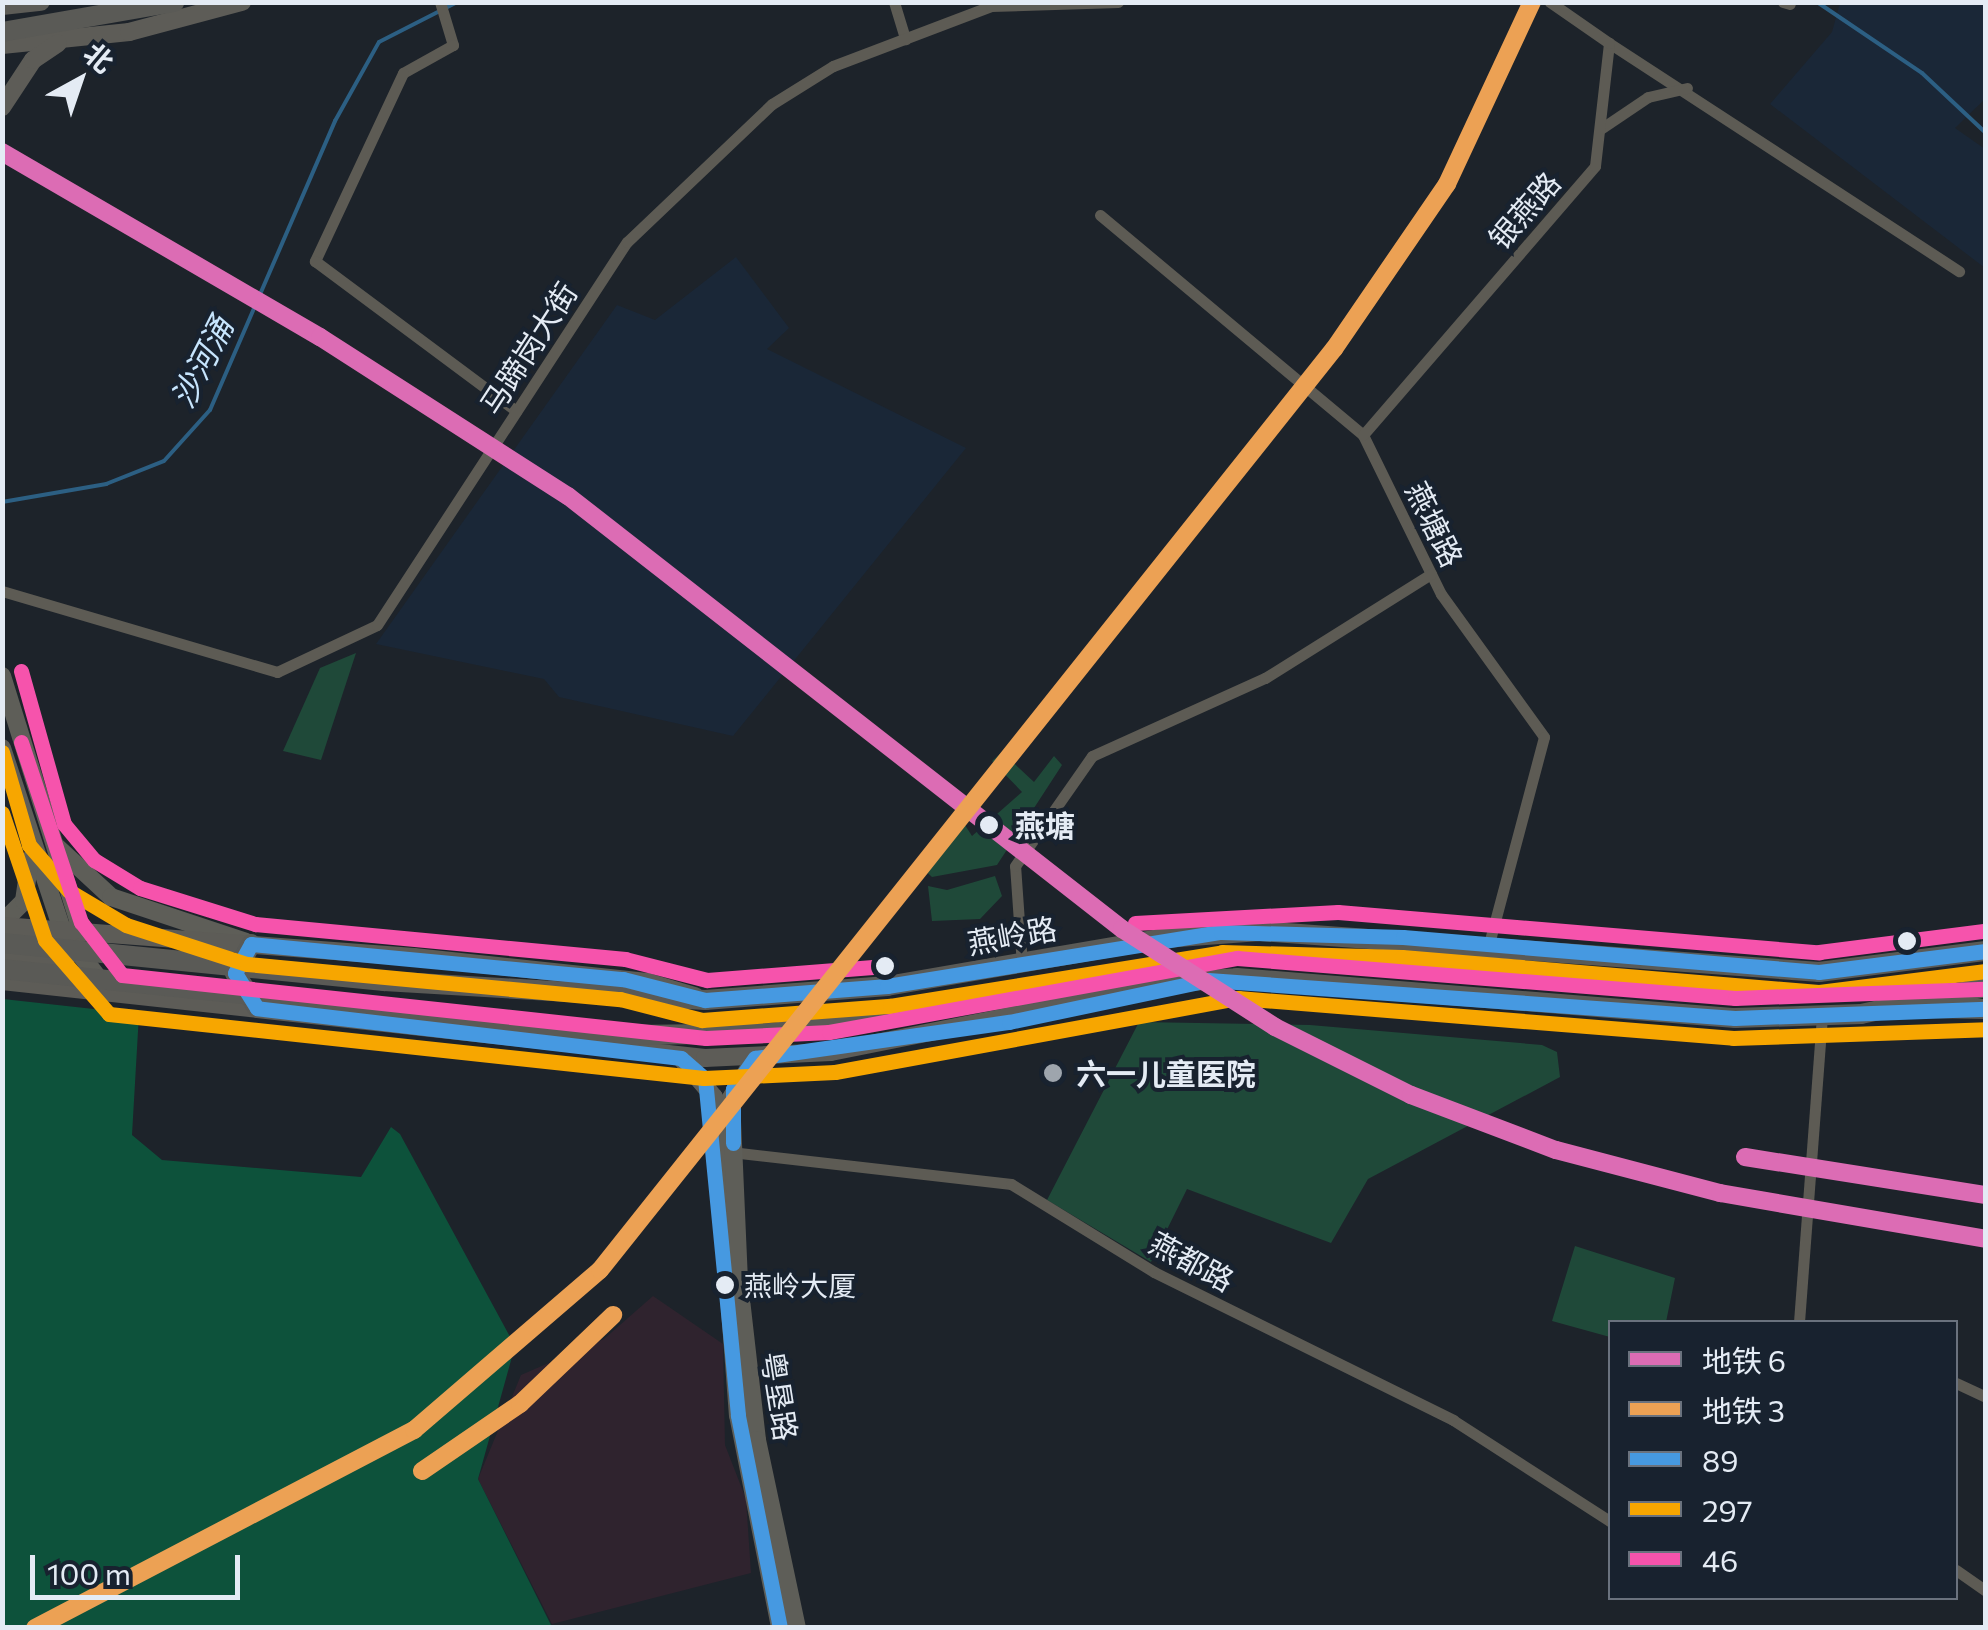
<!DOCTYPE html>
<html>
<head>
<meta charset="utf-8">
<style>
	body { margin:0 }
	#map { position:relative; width:1988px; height:1630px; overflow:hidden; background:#1d232a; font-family:Commissioner,"Noto Sans SC",sans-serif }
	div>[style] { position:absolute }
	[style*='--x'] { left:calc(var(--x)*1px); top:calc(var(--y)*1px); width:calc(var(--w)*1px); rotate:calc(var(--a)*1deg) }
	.commercial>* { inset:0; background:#2f232e }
	.built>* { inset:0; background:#1a2737 }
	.green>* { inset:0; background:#1f4939 }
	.forest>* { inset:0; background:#0d523b }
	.stream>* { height:4px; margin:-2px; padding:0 2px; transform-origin:2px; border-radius:2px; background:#2c5f83 }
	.minor>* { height:11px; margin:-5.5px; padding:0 5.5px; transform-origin:5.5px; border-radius:5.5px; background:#5d5b54 }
	.secondary>* { height:18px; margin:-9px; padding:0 9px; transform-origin:9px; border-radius:9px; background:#5e5e58 }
	.primary>* { height:18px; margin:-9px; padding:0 9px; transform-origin:9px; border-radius:9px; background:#5d5c57 }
	.trunk>* { height:20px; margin:-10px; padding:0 10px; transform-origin:10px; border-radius:10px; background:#5a5a56 }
	.trunk-bridge>* { height:20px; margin:-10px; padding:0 10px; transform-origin:10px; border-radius:10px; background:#5a5a56 }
	.bus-1>* { height:15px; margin:-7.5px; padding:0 7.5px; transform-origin:7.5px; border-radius:7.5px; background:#4699e1 }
	.bus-2>* { height:15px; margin:-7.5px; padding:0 7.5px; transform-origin:7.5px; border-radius:7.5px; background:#f7a600 }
	.bus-3>* { height:15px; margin:-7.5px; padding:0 7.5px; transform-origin:7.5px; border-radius:7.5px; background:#f653ac }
	.metro-1>* { height:18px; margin:-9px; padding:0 9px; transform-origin:9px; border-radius:9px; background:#dc6cb4 }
	.metro-2>* { height:18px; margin:-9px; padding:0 9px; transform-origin:9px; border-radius:9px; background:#eca154 }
	.dots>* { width:28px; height:28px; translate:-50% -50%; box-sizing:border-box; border:5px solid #18222f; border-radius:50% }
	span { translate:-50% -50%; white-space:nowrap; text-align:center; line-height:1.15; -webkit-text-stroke:8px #18222f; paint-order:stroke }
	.bus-label { font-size:28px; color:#e4ebf4 }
	.left { translate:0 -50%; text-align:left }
	.street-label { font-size:30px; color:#e4ebf4 }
	.stop-label { font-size:30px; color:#e4ebf4; font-weight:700 }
	.poi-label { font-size:30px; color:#e4ebf4; font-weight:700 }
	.water-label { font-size:32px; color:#c7e5fd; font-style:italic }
	.frame { position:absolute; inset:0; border:5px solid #e4ebf4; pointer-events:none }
	.legend { position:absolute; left:1608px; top:1320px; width:350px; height:280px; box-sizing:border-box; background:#18222f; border:2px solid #6a727e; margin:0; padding:12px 18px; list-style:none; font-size:30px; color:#e4ebf4 }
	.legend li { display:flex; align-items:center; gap:20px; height:50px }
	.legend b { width:50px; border:2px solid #6a727e }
	.north { position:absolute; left:30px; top:30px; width:100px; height:100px; -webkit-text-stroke:8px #18222f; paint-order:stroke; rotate:40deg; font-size:28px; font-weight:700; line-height:40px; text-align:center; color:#e4ebf4 }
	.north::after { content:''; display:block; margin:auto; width:35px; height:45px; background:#e4ebf4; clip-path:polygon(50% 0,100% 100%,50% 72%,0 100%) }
	.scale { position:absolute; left:30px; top:1555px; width:210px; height:45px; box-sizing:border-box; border:5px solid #e4ebf4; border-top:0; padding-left:12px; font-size:30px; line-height:35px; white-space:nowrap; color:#e4ebf4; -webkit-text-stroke:8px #18222f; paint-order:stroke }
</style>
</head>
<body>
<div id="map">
	<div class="commercial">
		<div style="clip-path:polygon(653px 1296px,723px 1344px,725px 1445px,746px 1499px,751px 1573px,552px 1624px,478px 1479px,521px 1375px,604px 1339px)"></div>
	</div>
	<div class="built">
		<div style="clip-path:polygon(1840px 3px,1985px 3px,1985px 99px,1955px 128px,1985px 149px,1985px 268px,1770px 104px,1832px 32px)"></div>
		<div style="clip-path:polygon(736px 257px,789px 328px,767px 349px,966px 448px,733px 736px,559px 697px,544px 679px,376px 644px,617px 305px,655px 320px)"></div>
	</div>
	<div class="green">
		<div style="clip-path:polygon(356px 653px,321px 760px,283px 751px,320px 668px)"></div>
		<div style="clip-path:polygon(1002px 752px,1034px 782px,1054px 756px,1062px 765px,997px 865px,932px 877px,918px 864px,925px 848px,936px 860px,946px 850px,956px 811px,972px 836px,1022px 792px,992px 761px)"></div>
		<div style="clip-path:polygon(995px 876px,1002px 896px,980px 919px,932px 921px,928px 886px,947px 890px)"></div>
		<div style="clip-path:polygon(1139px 1022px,1310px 1025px,1542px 1045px,1557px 1052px,1560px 1077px,1368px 1179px,1331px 1243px,1187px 1189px,1151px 1262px,1047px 1200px)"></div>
		<div style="clip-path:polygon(1575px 1246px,1675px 1278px,1666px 1322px,1610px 1322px,1610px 1337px,1552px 1321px)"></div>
	</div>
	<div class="forest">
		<div style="clip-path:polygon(3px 999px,139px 1014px,132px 1135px,162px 1160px,361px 1177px,391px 1127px,400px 1134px,515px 1346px,478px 1479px,552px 1627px,3px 1627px)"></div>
	</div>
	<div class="stream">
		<div style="--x:1817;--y:2;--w:127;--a:34.1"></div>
		<div style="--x:1922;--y:73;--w:88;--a:43.2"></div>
		<div style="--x:2;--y:502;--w:106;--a:-9.8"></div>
		<div style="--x:106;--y:484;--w:62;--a:-21.6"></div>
		<div style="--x:164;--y:461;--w:69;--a:-48"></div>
		<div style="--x:210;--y:410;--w:315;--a:-66.6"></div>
		<div style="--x:335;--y:121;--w:90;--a:-60.9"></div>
		<div style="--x:379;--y:42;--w:88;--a:-27.1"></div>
	</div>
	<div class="minor">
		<div style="--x:440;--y:2;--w:45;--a:73.2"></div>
		<div style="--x:453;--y:45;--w:57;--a:150.8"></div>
		<div style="--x:403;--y:73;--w:208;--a:115.1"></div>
		<div style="--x:315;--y:261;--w:251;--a:36.7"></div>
		<div style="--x:894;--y:2;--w:39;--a:73"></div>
		<div style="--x:1783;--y:2;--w:7;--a:16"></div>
		<div style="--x:1609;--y:43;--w:418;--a:33.1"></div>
		<div style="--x:1602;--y:128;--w:55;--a:-34"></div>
		<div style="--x:1648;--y:97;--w:40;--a:-13"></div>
		<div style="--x:1100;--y:215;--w:343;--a:39.9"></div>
		<div style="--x:1363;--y:435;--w:177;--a:63.9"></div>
		<div style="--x:1441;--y:594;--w:176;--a:54.2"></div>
		<div style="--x:1544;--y:737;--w:213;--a:104.9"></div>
		<div style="--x:1363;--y:435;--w:355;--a:-49.2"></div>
		<div style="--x:1595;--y:166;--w:124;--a:-83.5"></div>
		<div style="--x:1609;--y:43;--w:72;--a:-145.2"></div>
		<div style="--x:2;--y:591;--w:287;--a:16.4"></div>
		<div style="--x:277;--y:672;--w:110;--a:-25.2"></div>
		<div style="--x:377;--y:625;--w:457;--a:-56.9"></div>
		<div style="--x:627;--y:242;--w:200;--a:-43.6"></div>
		<div style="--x:772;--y:104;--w:72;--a:-31.9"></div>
		<div style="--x:833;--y:66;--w:169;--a:-20.8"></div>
		<div style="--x:991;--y:6;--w:127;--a:-1.8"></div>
		<div style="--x:1022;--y:965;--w:99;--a:-94"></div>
		<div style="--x:1015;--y:866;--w:134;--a:-55"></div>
		<div style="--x:1092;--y:756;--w:190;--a:-24.3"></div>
		<div style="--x:1265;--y:678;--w:196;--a:-32.1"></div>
		<div style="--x:731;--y:1152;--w:282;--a:6.5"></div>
		<div style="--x:1011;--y:1184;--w:168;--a:31.6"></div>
		<div style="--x:1154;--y:1272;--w:334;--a:26.3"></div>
		<div style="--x:1453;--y:1420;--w:187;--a:32.8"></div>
		<div style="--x:1799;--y:1322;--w:306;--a:-85.7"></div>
		<div style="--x:1956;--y:1383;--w:33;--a:25"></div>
		<div style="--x:1956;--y:1570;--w:37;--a:35"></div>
	</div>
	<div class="secondary">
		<div style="--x:2;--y:676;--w:269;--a:72.7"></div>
		<div style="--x:2;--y:748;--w:194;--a:71.7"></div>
		<div style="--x:63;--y:932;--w:66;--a:52.4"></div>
		<div style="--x:56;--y:846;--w:75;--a:42.8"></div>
		<div style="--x:111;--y:897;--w:142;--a:18.4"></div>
		<div style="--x:2;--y:923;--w:31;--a:-45"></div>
		<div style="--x:24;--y:901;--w:42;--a:-81.9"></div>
		<div style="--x:681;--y:1058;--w:51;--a:49.8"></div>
		<div style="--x:714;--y:1097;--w:319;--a:85.7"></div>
		<div style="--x:738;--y:1415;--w:217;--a:78.8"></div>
		<div style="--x:755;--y:1058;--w:47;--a:121"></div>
		<div style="--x:731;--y:1098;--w:184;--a:87.5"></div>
		<div style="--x:739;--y:1282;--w:159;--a:83.5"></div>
		<div style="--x:757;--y:1440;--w:192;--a:78"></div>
	</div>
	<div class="primary">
		<div style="--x:2;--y:6;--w:39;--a:-6"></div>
		<div style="--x:2;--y:45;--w:128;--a:-5.8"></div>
		<div style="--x:129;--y:32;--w:117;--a:-14.9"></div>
		<div style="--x:2;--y:107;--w:56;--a:-56.6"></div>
		<div style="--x:33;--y:60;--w:30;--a:-34"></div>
		<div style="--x:2;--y:926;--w:413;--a:4.3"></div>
		<div style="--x:414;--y:957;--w:234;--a:6.1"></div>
		<div style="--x:647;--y:982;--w:50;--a:16.3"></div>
		<div style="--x:2;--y:954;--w:61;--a:4.7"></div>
		<div style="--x:63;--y:959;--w:19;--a:-36"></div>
		<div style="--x:2;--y:981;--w:707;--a:6.25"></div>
		<div style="--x:705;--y:1058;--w:126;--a:-2.7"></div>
		<div style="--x:831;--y:1052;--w:326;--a:-11.3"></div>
	</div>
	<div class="trunk">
		<div style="--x:2;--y:32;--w:175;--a:-9.9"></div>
		<div style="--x:251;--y:944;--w:33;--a:119"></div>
		<div style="--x:235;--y:973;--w:41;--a:57.8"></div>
		<div style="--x:384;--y:981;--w:322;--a:3.4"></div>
		<div style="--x:705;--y:1000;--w:183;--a:-4.4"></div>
		<div style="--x:887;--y:986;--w:282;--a:-9.8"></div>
		<div style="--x:1165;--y:938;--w:95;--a:-4.2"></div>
		<div style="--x:1260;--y:931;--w:561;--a:4.19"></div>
		<div style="--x:1819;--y:972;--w:168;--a:-7.2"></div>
		<div style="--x:1927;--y:1008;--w:59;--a:1"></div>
		<div style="--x:868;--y:1020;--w:198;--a:-9"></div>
		<div style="--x:1064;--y:989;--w:173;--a:-3.6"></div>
		<div style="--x:1237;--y:978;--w:500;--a:4.6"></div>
		<div style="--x:1735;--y:1018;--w:126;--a:-1.8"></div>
		<div style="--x:1861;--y:1014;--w:128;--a:-12.2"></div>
	</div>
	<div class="trunk-bridge">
		<div style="--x:2;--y:943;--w:384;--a:5.7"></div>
		<div style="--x:2;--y:969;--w:635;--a:5.96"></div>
		<div style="--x:634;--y:1035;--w:138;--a:-0.8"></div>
		<div style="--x:772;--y:1033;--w:97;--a:-7.7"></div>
	</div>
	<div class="bus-1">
		<div style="--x:733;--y:1143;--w:54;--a:-90"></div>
		<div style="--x:733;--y:1089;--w:38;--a:-55"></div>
		<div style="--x:755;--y:1058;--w:257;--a:-8.1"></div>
		<div style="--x:1009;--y:1022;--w:203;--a:-11.9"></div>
		<div style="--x:1208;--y:980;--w:528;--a:4.12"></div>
		<div style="--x:1735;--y:1018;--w:251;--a:-2.1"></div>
		<div style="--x:780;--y:1628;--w:217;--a:-101.2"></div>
		<div style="--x:738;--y:1415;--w:338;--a:-95.6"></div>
		<div style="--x:705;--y:1079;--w:32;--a:-139"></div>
		<div style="--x:681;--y:1058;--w:427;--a:-173.3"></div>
		<div style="--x:257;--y:1008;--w:41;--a:-122.2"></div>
		<div style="--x:235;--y:973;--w:33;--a:-61"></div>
		<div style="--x:251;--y:944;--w:374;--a:5.4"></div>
		<div style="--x:623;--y:979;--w:85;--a:14.4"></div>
		<div style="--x:705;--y:1000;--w:183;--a:-4.4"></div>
		<div style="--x:887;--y:986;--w:338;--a:-9.2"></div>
		<div style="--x:1221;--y:932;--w:182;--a:1.6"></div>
		<div style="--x:1403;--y:937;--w:417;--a:4.8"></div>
		<div style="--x:1819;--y:972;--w:168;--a:-7.2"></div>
	</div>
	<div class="bus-2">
		<div style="--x:2;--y:752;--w:97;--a:73.8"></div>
		<div style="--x:29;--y:845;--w:61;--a:49"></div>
		<div style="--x:69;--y:891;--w:66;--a:30.8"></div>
		<div style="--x:126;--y:925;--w:127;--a:17.9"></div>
		<div style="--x:247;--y:964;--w:375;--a:5.4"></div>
		<div style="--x:620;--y:999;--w:85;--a:14.4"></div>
		<div style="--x:702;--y:1020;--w:189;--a:-4.3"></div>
		<div style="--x:890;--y:1006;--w:336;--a:-9.2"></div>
		<div style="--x:1222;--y:952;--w:180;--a:1.6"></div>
		<div style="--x:1402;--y:957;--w:418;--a:4.8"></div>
		<div style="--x:1819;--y:992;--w:168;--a:-7.2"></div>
		<div style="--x:2;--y:813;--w:134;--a:71.3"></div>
		<div style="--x:45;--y:940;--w:98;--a:49.1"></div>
		<div style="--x:109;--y:1014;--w:598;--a:6.14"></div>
		<div style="--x:704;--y:1078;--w:131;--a:-2.6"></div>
		<div style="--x:835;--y:1072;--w:410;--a:-10.4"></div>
		<div style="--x:1238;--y:998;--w:497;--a:4.6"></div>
		<div style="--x:1733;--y:1038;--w:253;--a:-2"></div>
	</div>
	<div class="bus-3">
		<div style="--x:21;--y:671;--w:159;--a:74.3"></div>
		<div style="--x:64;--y:824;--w:47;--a:50.2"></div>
		<div style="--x:94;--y:860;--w:54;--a:31.3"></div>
		<div style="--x:140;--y:888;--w:121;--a:17.4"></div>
		<div style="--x:255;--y:924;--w:372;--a:5.4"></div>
		<div style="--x:625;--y:959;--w:85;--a:14.4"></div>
		<div style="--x:707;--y:980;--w:179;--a:-4.5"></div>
		<div style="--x:21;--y:742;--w:190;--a:71.6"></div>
		<div style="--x:81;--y:922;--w:67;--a:52.3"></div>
		<div style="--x:122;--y:975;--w:587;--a:6.16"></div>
		<div style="--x:706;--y:1038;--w:123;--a:-2.8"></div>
		<div style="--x:829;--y:1032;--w:415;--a:-10.3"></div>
		<div style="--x:1237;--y:958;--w:500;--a:4.6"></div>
		<div style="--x:1735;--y:998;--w:250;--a:-2.1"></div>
		<div style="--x:1135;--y:923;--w:203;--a:-3.1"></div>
		<div style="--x:1338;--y:912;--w:483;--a:4.8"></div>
		<div style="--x:1819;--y:952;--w:166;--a:-7.3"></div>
	</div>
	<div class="metro-1">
		<div style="--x:2;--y:152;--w:368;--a:30.2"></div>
		<div style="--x:320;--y:337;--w:295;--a:32.7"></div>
		<div style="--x:568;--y:496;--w:703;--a:38.01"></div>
		<div style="--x:1122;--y:929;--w:182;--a:32.6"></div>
		<div style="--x:1275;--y:1027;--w:152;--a:26.6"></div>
		<div style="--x:1411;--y:1095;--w:155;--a:20.8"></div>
		<div style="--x:1556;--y:1150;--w:170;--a:14.7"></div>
		<div style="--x:1720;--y:1193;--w:270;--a:9.8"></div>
		<div style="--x:1745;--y:1157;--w:244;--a:9"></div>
	</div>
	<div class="metro-2">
		<div style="--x:422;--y:1471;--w:119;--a:-34.4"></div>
		<div style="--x:520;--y:1404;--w:129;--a:-43.7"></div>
		<div style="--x:35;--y:1628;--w:428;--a:-27.6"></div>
		<div style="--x:414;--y:1430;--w:245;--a:-40.7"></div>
		<div style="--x:600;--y:1270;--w:1178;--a:-51.45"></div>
		<div style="--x:1334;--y:349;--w:200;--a:-55.6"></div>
		<div style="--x:1447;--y:184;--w:201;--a:-65"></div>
	</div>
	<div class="dots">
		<div style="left:989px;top:825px;background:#e4ebf4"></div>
		<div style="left:1907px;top:941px;background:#e4ebf4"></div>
		<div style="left:885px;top:966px;background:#e4ebf4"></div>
		<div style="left:1053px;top:1073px;background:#9ea5ad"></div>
		<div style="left:725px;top:1285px;background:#e4ebf4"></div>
	</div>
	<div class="bus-label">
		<span class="left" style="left:744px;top:1285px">燕岭大厦</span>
	</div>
	<div class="street-label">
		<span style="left:1524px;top:210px;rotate:-49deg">银燕路</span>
		<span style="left:528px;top:348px;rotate:-57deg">马蹄岗大街</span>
		<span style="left:1435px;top:524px;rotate:64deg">燕塘路</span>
		<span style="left:1012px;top:935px;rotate:-10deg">燕岭路</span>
		<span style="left:1192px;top:1261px;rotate:28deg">燕都路</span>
		<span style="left:780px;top:1396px;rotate:81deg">粤垦路</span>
	</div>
	<div class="stop-label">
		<span class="left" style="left:1015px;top:825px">燕塘</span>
	</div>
	<div class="poi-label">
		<span class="left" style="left:1076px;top:1073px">六一儿童医院</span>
	</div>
	<div class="water-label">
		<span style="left:201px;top:362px;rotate:-63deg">沙河涌</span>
	</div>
	<div class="frame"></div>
	<ul class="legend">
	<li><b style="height:12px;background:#dc6cb4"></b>地铁 6</li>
	<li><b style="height:12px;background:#eca154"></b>地铁 3</li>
	<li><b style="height:12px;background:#4699e1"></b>89</li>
	<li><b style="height:12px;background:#f7a600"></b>297</li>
	<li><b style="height:12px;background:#f653ac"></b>46</li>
	</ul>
	<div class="north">北</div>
	<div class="scale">100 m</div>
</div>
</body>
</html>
